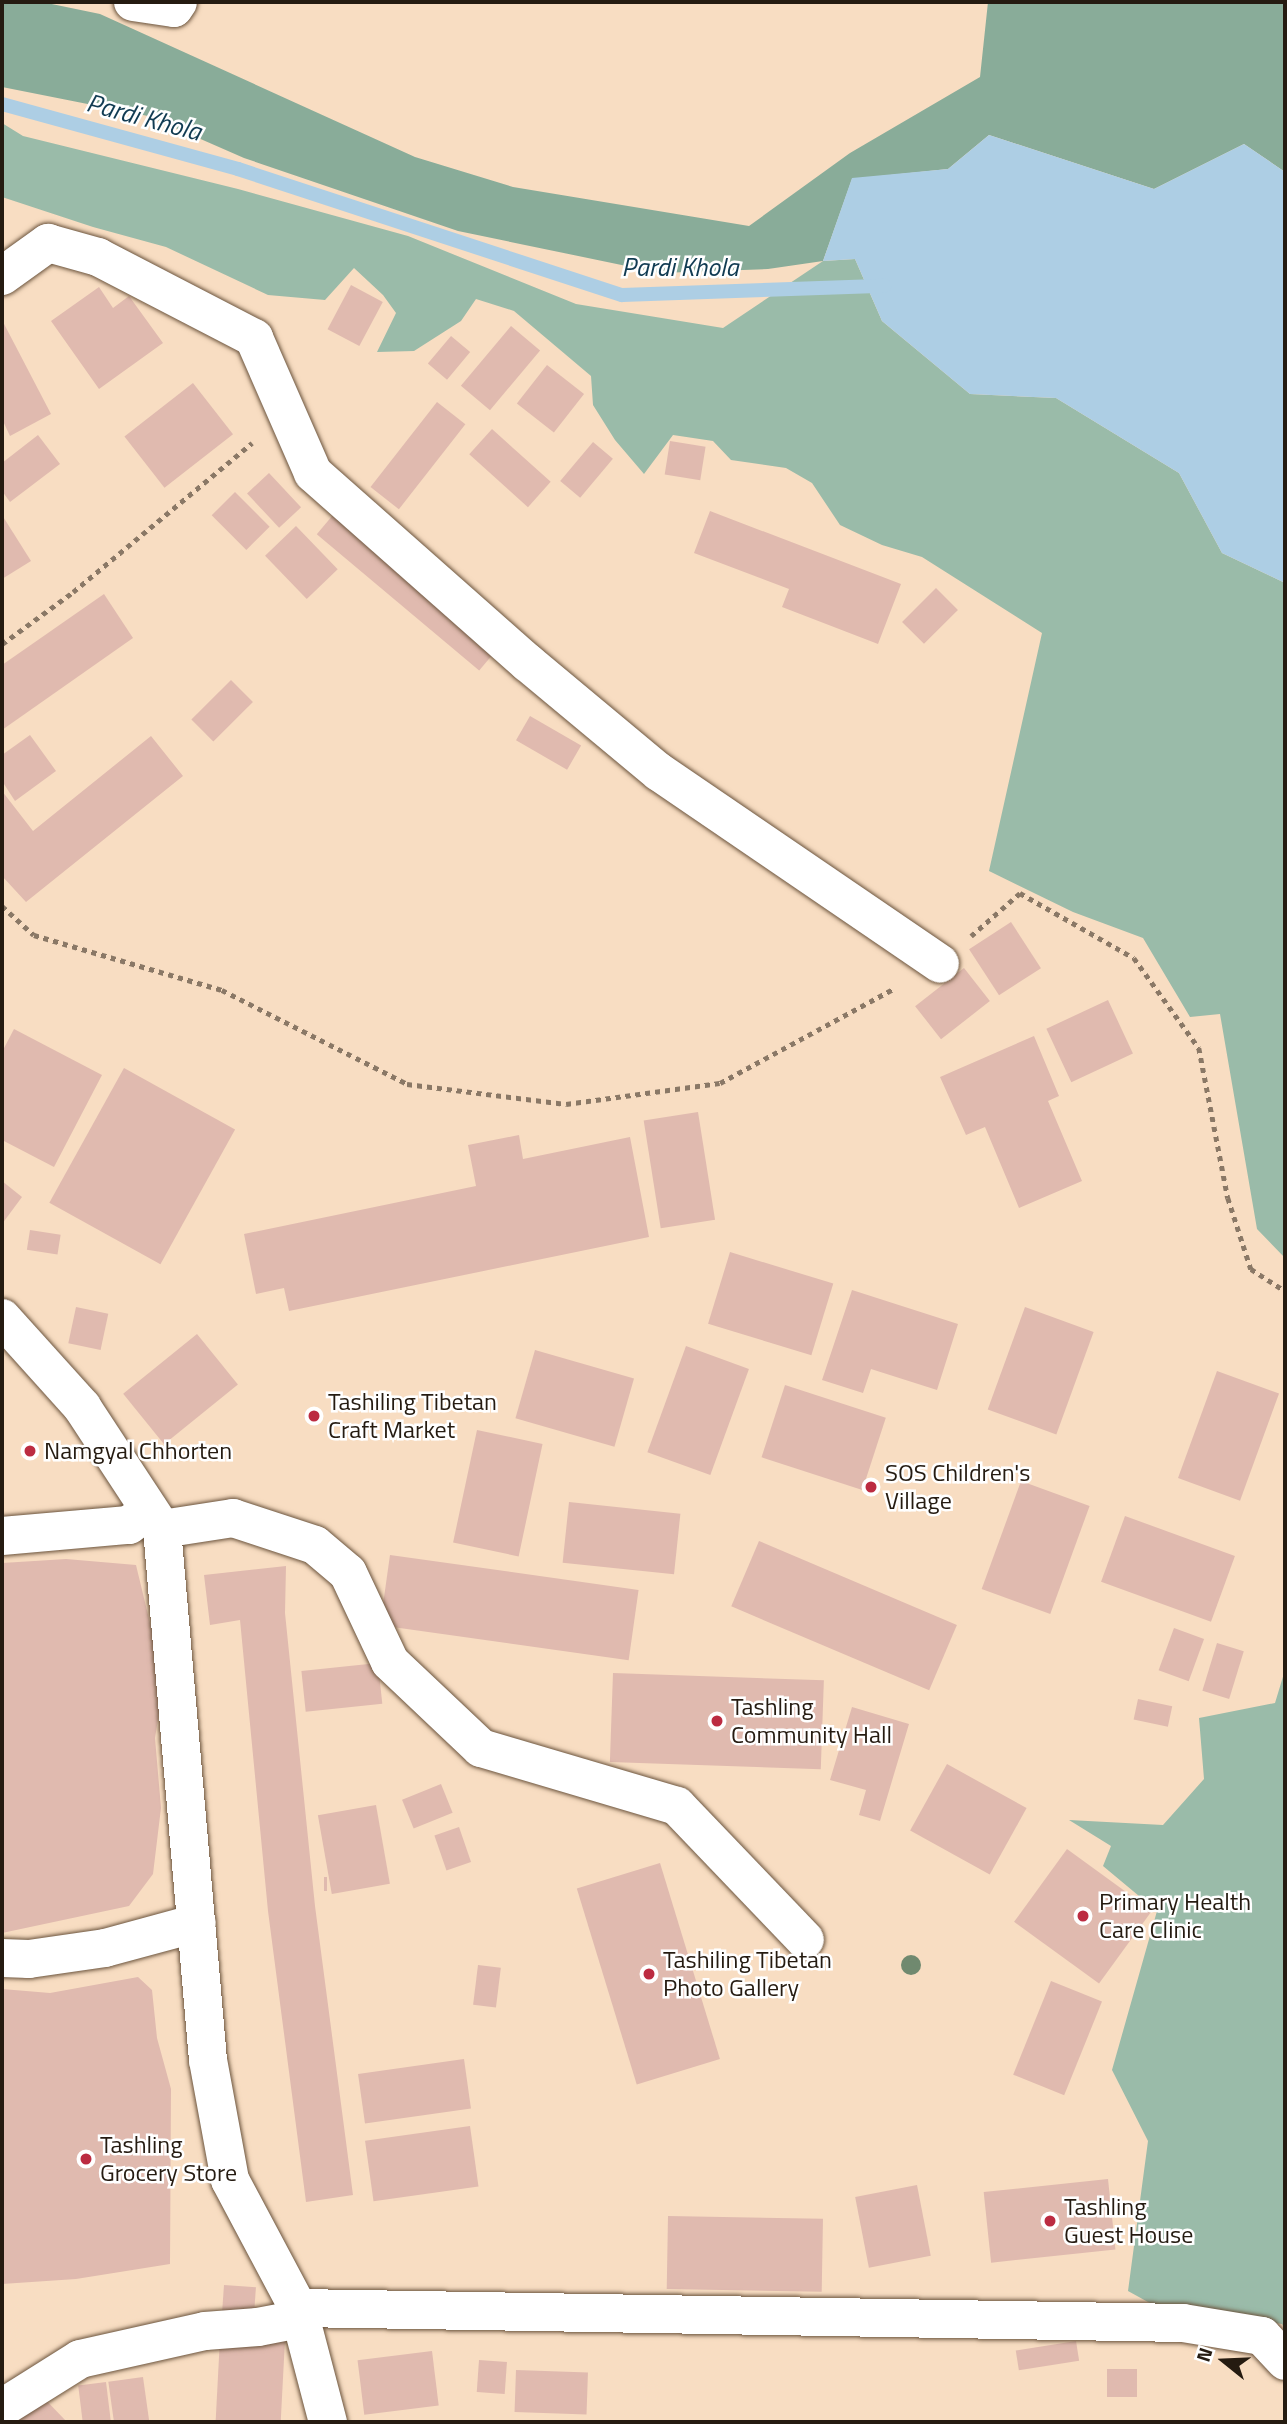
<!DOCTYPE html>
<html>
<head>
<meta charset="utf-8">
<style>
	body { margin:0 }
	#map { position:relative; width:1287px; height:2424px; overflow:hidden; background:#f8ddc2; font-family:"Titillium Web",sans-serif }
	div>[style] { position:absolute }
	[style*='--x'] { left:calc(var(--x)*1px); top:calc(var(--y)*1px); width:calc(var(--w)*1px); rotate:calc(var(--a)*1deg) }
	.green>* { inset:0; background:#9abba9 }
	.forest>* { inset:0; background:#89ac99 }
	.water>* { inset:0; background:#adcee4 }
	.stream>* { height:14px; margin:-7px; padding:0 7px; transform-origin:7px; border-radius:7px; background:#adcee4 }
	.building>* { inset:0; background:#e0baaf; transform-origin:0 0 }
	.path>* { height:4.5px; margin-top:-2.25px; transform-origin:0; background:repeating-linear-gradient(90deg,#8a7866 0 5px,transparent 0 10px) }
	.roads { filter:drop-shadow(0 0 2px #6b543d) drop-shadow(0 0 2px #6b543d) }
	.minor>* { height:38px; margin:-19px; padding:0 19px; transform-origin:19px; border-radius:19px; background:#fff }
	.major>* { height:38px; margin:-19px; padding:0 19px; transform-origin:19px; border-radius:19px; background:#fff }
	.trees>* { width:20px; height:20px; margin:-10px; border-radius:50%; background:#70896f }
	.dots>* { width:19px; height:19px; translate:-50% -50%; box-sizing:border-box; border:4px solid #fff; border-radius:50% }
	span { translate:-50% -50%; white-space:nowrap; text-align:center; line-height:1.15; -webkit-text-stroke:5px #fff; paint-order:stroke }
	.poi-label { font-size:24px; color:#251b11 }
	.left { translate:0 -50%; text-align:left }
	.water-label { font-size:26px; color:#113b52; font-style:italic }
	.frame { position:absolute; inset:0; border:4px solid #251b11; pointer-events:none }
	.north { position:absolute; left:1189px; top:2326px; width:70px; height:70px; -webkit-text-stroke:5px #fff; paint-order:stroke; rotate:288deg; font-size:19px; font-weight:700; line-height:28px; text-align:center; color:#251b11 }
	.north::after { content:''; display:block; margin:auto; width:24px; height:32px; background:#251b11; clip-path:polygon(50% 0,100% 100%,50% 72%,0 100%) }
</style>
</head>
<body>
<div id="map">
	<div class="green">
		<div style="clip-path:polygon(2px 123px,23px 136px,238px 189px,408px 236px,576px 304px,723px 328px,823px 261px,855px 259px,882px 321px,970px 394px,1056px 398px,1179px 473px,1222px 553px,1285px 583px,1285px 1258px,1257px 1229px,1220px 1014px,1190px 1017px,1143px 938px,1073px 912px,989px 871px,1042px 633px,922px 557px,882px 545px,840px 525px,812px 483px,786px 468px,731px 460px,713px 441px,673px 435px,644px 474px,615px 440px,593px 405px,591px 376px,514px 311px,476px 299px,461px 321px,414px 351px,377px 352px,396px 313px,383px 295px,354px 268px,325px 300px,268px 295px,166px 247px,93px 227px,2px 197px)"></div>
		<div style="clip-path:polygon(1285px 1670px,1285px 2330px,1282px 2324px,1157px 2307px,1128px 2291px,1148px 2141px,1112px 2070px,1157px 1911px,1103px 1866px,1111px 1846px,1069px 1820px,1163px 1825px,1204px 1779px,1199px 1718px,1275px 1703px)"></div>
	</div>
	<div class="forest">
		<div style="clip-path:polygon(2px 2px,42px 2px,100px 14px,415px 157px,513px 187px,749px 226px,850px 153px,980px 77px,988px 2px,1285px 2px,1285px 172px,1244px 144px,1154px 189px,989px 135px,948px 169px,852px 179px,823px 261px,768px 269px,660px 273px,458px 231px,244px 158px,148px 116px,2px 87px)"></div>
	</div>
	<div class="water">
		<div style="clip-path:polygon(989px 135px,1154px 189px,1244px 144px,1285px 172px,1285px 583px,1222px 553px,1179px 473px,1056px 398px,970px 394px,882px 321px,855px 259px,823px 261px,852px 178px,948px 169px)"></div>
	</div>
	<div class="stream">
		<div style="--x:2;--y:104;--w:245;--a:15.4"></div>
		<div style="--x:238;--y:169;--w:404;--a:18.2"></div>
		<div style="--x:622;--y:295;--w:263;--a:-2"></div>
	</div>
	<div class="building">
		<div style="left:351px;top:285px;width:36px;height:50px;rotate:28deg"></div>
		<div style="clip-path:polygon(99px 287px,113px 308px,129px 296px,163px 343px,99px 389px,51px 321px)"></div>
		<div style="clip-path:polygon(2px 320px,51px 414px,10px 436px,2px 419px)"></div>
		<div style="left:511px;top:326px;width:38px;height:78px;rotate:40deg"></div>
		<div style="left:451px;top:336px;width:25px;height:36px;rotate:40deg"></div>
		<div style="left:547px;top:365px;width:47px;height:49px;rotate:38deg"></div>
		<div style="left:193px;top:383px;width:65px;height:87px;rotate:52deg"></div>
		<div style="left:437px;top:402px;width:36px;height:108px;rotate:38deg"></div>
		<div style="left:492px;top:429px;width:79px;height:34px;rotate:42deg"></div>
		<div style="clip-path:polygon(38px 435px,60px 464px,10px 502px,2px 491px,2px 463px)"></div>
		<div style="left:670px;top:441px;width:36px;height:34px;rotate:9deg"></div>
		<div style="left:593px;top:442px;width:26px;height:51px;rotate:40deg"></div>
		<div style="left:269px;top:473px;width:47px;height:30px;rotate:47deg"></div>
		<div style="left:235px;top:492px;width:49px;height:33px;rotate:45deg"></div>
		<div style="left:338px;top:509px;width:212px;height:33px;rotate:40deg"></div>
		<div style="clip-path:polygon(710px 511px,901px 584px,878px 644px,782px 607px,789px 589px,694px 553px)"></div>
		<div style="clip-path:polygon(2px 515px,31px 561px,2px 579px)"></div>
		<div style="left:296px;top:526px;width:60px;height:43px;rotate:46deg"></div>
		<div style="left:936px;top:588px;width:31px;height:48px;rotate:45deg"></div>
		<div style="clip-path:polygon(104px 594px,133px 638px,2px 730px,2px 665px)"></div>
		<div style="left:231px;top:680px;width:31px;height:56px;rotate:45deg"></div>
		<div style="left:530px;top:716px;width:59px;height:28px;rotate:30deg"></div>
		<div style="clip-path:polygon(30px 735px,56px 771px,15px 801px,2px 781px,2px 755px)"></div>
		<div style="clip-path:polygon(151px 736px,183px 776px,26px 902px,2px 876px,2px 791px,33px 831px)"></div>
		<div style="left:1011px;top:922px;width:55px;height:50px;rotate:57deg"></div>
		<div style="left:964px;top:968px;width:42px;height:62px;rotate:52deg"></div>
		<div style="left:1108px;top:1000px;width:59px;height:68px;rotate:65deg"></div>
		<div style="clip-path:polygon(14px 1029px,102px 1075px,54px 1167px,2px 1140px,2px 1052px)"></div>
		<div style="clip-path:polygon(1034px 1036px,1059px 1096px,1048px 1101px,1082px 1181px,1019px 1208px,985px 1127px,966px 1135px,940px 1077px)"></div>
		<div style="left:124px;top:1068px;width:127px;height:154px;rotate:29deg"></div>
		<div style="left:698px;top:1112px;width:109px;height:55px;rotate:81deg"></div>
		<div style="clip-path:polygon(519px 1135px,523px 1159px,630px 1137px,649px 1237px,289px 1311px,284px 1288px,256px 1294px,244px 1234px,476px 1186px,468px 1145px)"></div>
		<div style="clip-path:polygon(2px 1181px,22px 1197px,2px 1224px)"></div>
		<div style="left:30px;top:1230px;width:31px;height:20px;rotate:9deg"></div>
		<div style="left:730px;top:1252px;width:108px;height:75px;rotate:17deg"></div>
		<div style="clip-path:polygon(852px 1290px,958px 1324px,937px 1390px,871px 1369px,863px 1393px,822px 1380px)"></div>
		<div style="left:76px;top:1307px;width:33px;height:37px;rotate:12deg"></div>
		<div style="left:1025px;top:1307px;width:73px;height:109px;rotate:20deg"></div>
		<div style="left:197px;top:1334px;width:65px;height:95px;rotate:51deg"></div>
		<div style="left:686px;top:1346px;width:67px;height:113px;rotate:20deg"></div>
		<div style="left:535px;top:1350px;width:103px;height:71px;rotate:16deg"></div>
		<div style="left:1217px;top:1371px;width:66px;height:114px;rotate:20deg"></div>
		<div style="left:785px;top:1385px;width:106px;height:76px;rotate:18deg"></div>
		<div style="left:477px;top:1430px;width:67px;height:115px;rotate:12deg"></div>
		<div style="left:1021px;top:1481px;width:73px;height:115px;rotate:20deg"></div>
		<div style="left:569px;top:1502px;width:112px;height:61px;rotate:6deg"></div>
		<div style="left:1125px;top:1516px;width:117px;height:70px;rotate:20deg"></div>
		<div style="left:759px;top:1541px;width:215px;height:71px;rotate:23deg"></div>
		<div style="left:390px;top:1555px;width:251px;height:71px;rotate:8deg"></div>
		<div style="clip-path:polygon(66px 1559px,136px 1565px,164px 1681px,155px 1738px,161px 1808px,153px 1874px,129px 1906px,2px 1933px,2px 1563px)"></div>
		<div style="clip-path:polygon(286px 1566px,285px 1613px,315px 1906px,353px 2195px,306px 2202px,268px 1911px,240px 1620px,210px 1625px,204px 1575px)"></div>
		<div style="left:1174px;top:1628px;width:32px;height:45px;rotate:20deg"></div>
		<div style="left:1217px;top:1643px;width:28px;height:50px;rotate:17deg"></div>
		<div style="left:378px;top:1663px;width:41px;height:77px;rotate:84deg"></div>
		<div style="left:613px;top:1673px;width:211px;height:89px;rotate:2deg"></div>
		<div style="left:1138px;top:1699px;width:35px;height:21px;rotate:12deg"></div>
		<div style="clip-path:polygon(852px 1707px,909px 1724px,880px 1821px,859px 1815px,866px 1790px,830px 1780px)"></div>
		<div style="left:947px;top:1764px;width:91px;height:76px;rotate:29deg"></div>
		<div style="left:441px;top:1784px;width:31px;height:42px;rotate:68deg"></div>
		<div style="left:376px;top:1805px;width:80px;height:59px;rotate:80deg"></div>
		<div style="left:459px;top:1827px;width:37px;height:26px;rotate:71deg"></div>
		<div style="left:1067px;top:1849px;width:105px;height:90px;rotate:36deg"></div>
		<div style="left:660px;top:1863px;width:205px;height:87px;rotate:73deg"></div>
		<div style="left:324px;top:1877px;width:3px;height:14px"></div>
		<div style="left:478px;top:1965px;width:23px;height:40px;rotate:7deg"></div>
		<div style="clip-path:polygon(138px 1977px,152px 1990px,157px 2038px,171px 2089px,170px 2264px,76px 2279px,2px 2284px,2px 1989px,50px 1993px)"></div>
		<div style="left:1051px;top:1981px;width:55px;height:101px;rotate:22deg"></div>
		<div style="left:464px;top:2059px;width:50px;height:107px;rotate:82deg"></div>
		<div style="left:470px;top:2126px;width:61px;height:106px;rotate:82deg"></div>
		<div style="left:1108px;top:2179px;width:71px;height:125px;rotate:84deg"></div>
		<div style="left:917px;top:2185px;width:72px;height:63px;rotate:79deg"></div>
		<div style="left:668px;top:2216px;width:155px;height:73px;rotate:1deg"></div>
		<div style="left:224px;top:2285px;width:32px;height:36px;rotate:4deg"></div>
		<div style="left:220px;top:2338px;width:65px;height:84px;rotate:3deg"></div>
		<div style="left:1076px;top:2341px;width:20px;height:61px;rotate:81deg"></div>
		<div style="left:432px;top:2351px;width:55px;height:75px;rotate:83deg"></div>
		<div style="left:479px;top:2360px;width:28px;height:32px;rotate:4deg"></div>
		<div style="left:1137px;top:2369px;width:28px;height:30px;rotate:90deg"></div>
		<div style="left:516px;top:2370px;width:72px;height:42px;rotate:2deg"></div>
		<div style="left:143px;top:2377px;width:45px;height:35px;rotate:82deg"></div>
		<div style="left:106px;top:2382px;width:40px;height:28px;rotate:83deg"></div>
		<div style="clip-path:polygon(40px 2394px,67px 2422px,11px 2422px)"></div>
	</div>
	<div class="path">
		<div style="--x:2;--y:644;--w:88;--a:-36.2"></div>
		<div style="--x:73;--y:592;--w:233;--a:-39.8"></div>
		<div style="--x:2;--y:906;--w:43;--a:42.2"></div>
		<div style="--x:34;--y:935;--w:196;--a:16.3"></div>
		<div style="--x:222;--y:990;--w:208;--a:26.9"></div>
		<div style="--x:407;--y:1084;--w:160;--a:7.2"></div>
		<div style="--x:566;--y:1104;--w:155;--a:-7.8"></div>
		<div style="--x:720;--y:1083;--w:199;--a:-28.5"></div>
		<div style="--x:971;--y:936;--w:65;--a:-41.3"></div>
		<div style="--x:1020;--y:893;--w:131;--a:29.7"></div>
		<div style="--x:1134;--y:958;--w:111;--a:54.2"></div>
		<div style="--x:1199;--y:1048;--w:153;--a:79.1"></div>
		<div style="--x:1228;--y:1198;--w:75;--a:72.1"></div>
		<div style="--x:1251;--y:1269;--w:40;--a:32.9"></div>
	</div>
	<div class="roads">
		<div class="minor">
			<div style="--x:133;--y:2;--w:41;--a:8.3"></div>
			<div style="--x:174;--y:8;--w:7;--a:-56"></div>
			<div style="--x:2;--y:276;--w:57;--a:-35.7"></div>
			<div style="--x:48;--y:243;--w:52;--a:15.6"></div>
			<div style="--x:98;--y:257;--w:176;--a:27.4"></div>
			<div style="--x:254;--y:338;--w:147;--a:66.4"></div>
			<div style="--x:313;--y:473;--w:287;--a:41.5"></div>
			<div style="--x:528;--y:663;--w:170;--a:39.8"></div>
			<div style="--x:659;--y:772;--w:340;--a:34.3"></div>
			<div style="--x:162;--y:1529;--w:72;--a:-8.8"></div>
			<div style="--x:233;--y:1518;--w:86;--a:18.2"></div>
			<div style="--x:315;--y:1545;--w:43;--a:40.3"></div>
			<div style="--x:348;--y:1573;--w:98;--a:64.7"></div>
			<div style="--x:390;--y:1662;--w:125;--a:43.4"></div>
			<div style="--x:481;--y:1748;--w:204;--a:16.5"></div>
			<div style="--x:677;--y:1806;--w:185;--a:46.3"></div>
			<div style="--x:2;--y:1536;--w:127;--a:-5"></div>
			<div style="--x:129;--y:1525;--w:25;--a:-37"></div>
			<div style="--x:2;--y:1958;--w:27;--a:2"></div>
			<div style="--x:29;--y:1959;--w:77;--a:-8.2"></div>
			<div style="--x:105;--y:1948;--w:95;--a:-15.2"></div>
			<div style="--x:298;--y:2308;--w:885;--a:0.97"></div>
			<div style="--x:1183;--y:2323;--w:80;--a:9.3"></div>
			<div style="--x:1262;--y:2336;--w:34;--a:47"></div>
			<div style="--x:2;--y:2408;--w:92;--a:-32.1"></div>
			<div style="--x:80;--y:2359;--w:128;--a:-12.6"></div>
			<div style="--x:205;--y:2331;--w:53;--a:-4.3"></div>
			<div style="--x:258;--y:2327;--w:43;--a:-10.8"></div>
		</div>
		<div class="major">
			<div style="--x:2;--y:1318;--w:120;--a:48"></div>
			<div style="--x:82;--y:1407;--w:146;--a:56.7"></div>
			<div style="--x:162;--y:1529;--w:533;--a:85.05"></div>
			<div style="--x:208;--y:2060;--w:122;--a:79.6"></div>
			<div style="--x:230;--y:2180;--w:145;--a:62"></div>
			<div style="--x:298;--y:2308;--w:118;--a:75.3"></div>
		</div>
	</div>
	<div class="trees">
		<div style="left:911px;top:1965px"></div>
	</div>
	<div class="dots">
		<div style="left:314px;top:1416px;background:#bc2b41"></div>
		<div style="left:30px;top:1451px;background:#bc2b41"></div>
		<div style="left:871px;top:1487px;background:#bc2b41"></div>
		<div style="left:717px;top:1721px;background:#bc2b41"></div>
		<div style="left:1083px;top:1916px;background:#bc2b41"></div>
		<div style="left:649px;top:1974px;background:#bc2b41"></div>
		<div style="left:86px;top:2159px;background:#bc2b41"></div>
		<div style="left:1050px;top:2221px;background:#bc2b41"></div>
	</div>
	<div class="poi-label">
		<span class="left" style="left:328px;top:1416px">Tashiling Tibetan<br>Craft Market</span>
		<span class="left" style="left:44px;top:1451px">Namgyal Chhorten</span>
		<span class="left" style="left:885px;top:1487px">SOS Children's<br>Village</span>
		<span class="left" style="left:731px;top:1721px">Tashling<br>Community Hall</span>
		<span class="left" style="left:1099px;top:1916px">Primary Health<br>Care Clinic</span>
		<span class="left" style="left:663px;top:1974px">Tashiling Tibetan<br>Photo Gallery</span>
		<span class="left" style="left:100px;top:2159px">Tashling<br>Grocery Store</span>
		<span class="left" style="left:1064px;top:2221px">Tashling<br>Guest House</span>
	</div>
	<div class="water-label">
		<span style="left:144px;top:117px;rotate:15deg">Pardi Khola</span>
		<span style="left:680px;top:267px">Pardi Khola</span>
	</div>
	<div class="frame"></div>
	<div class="north">N</div>
</div>
</body>
</html>
